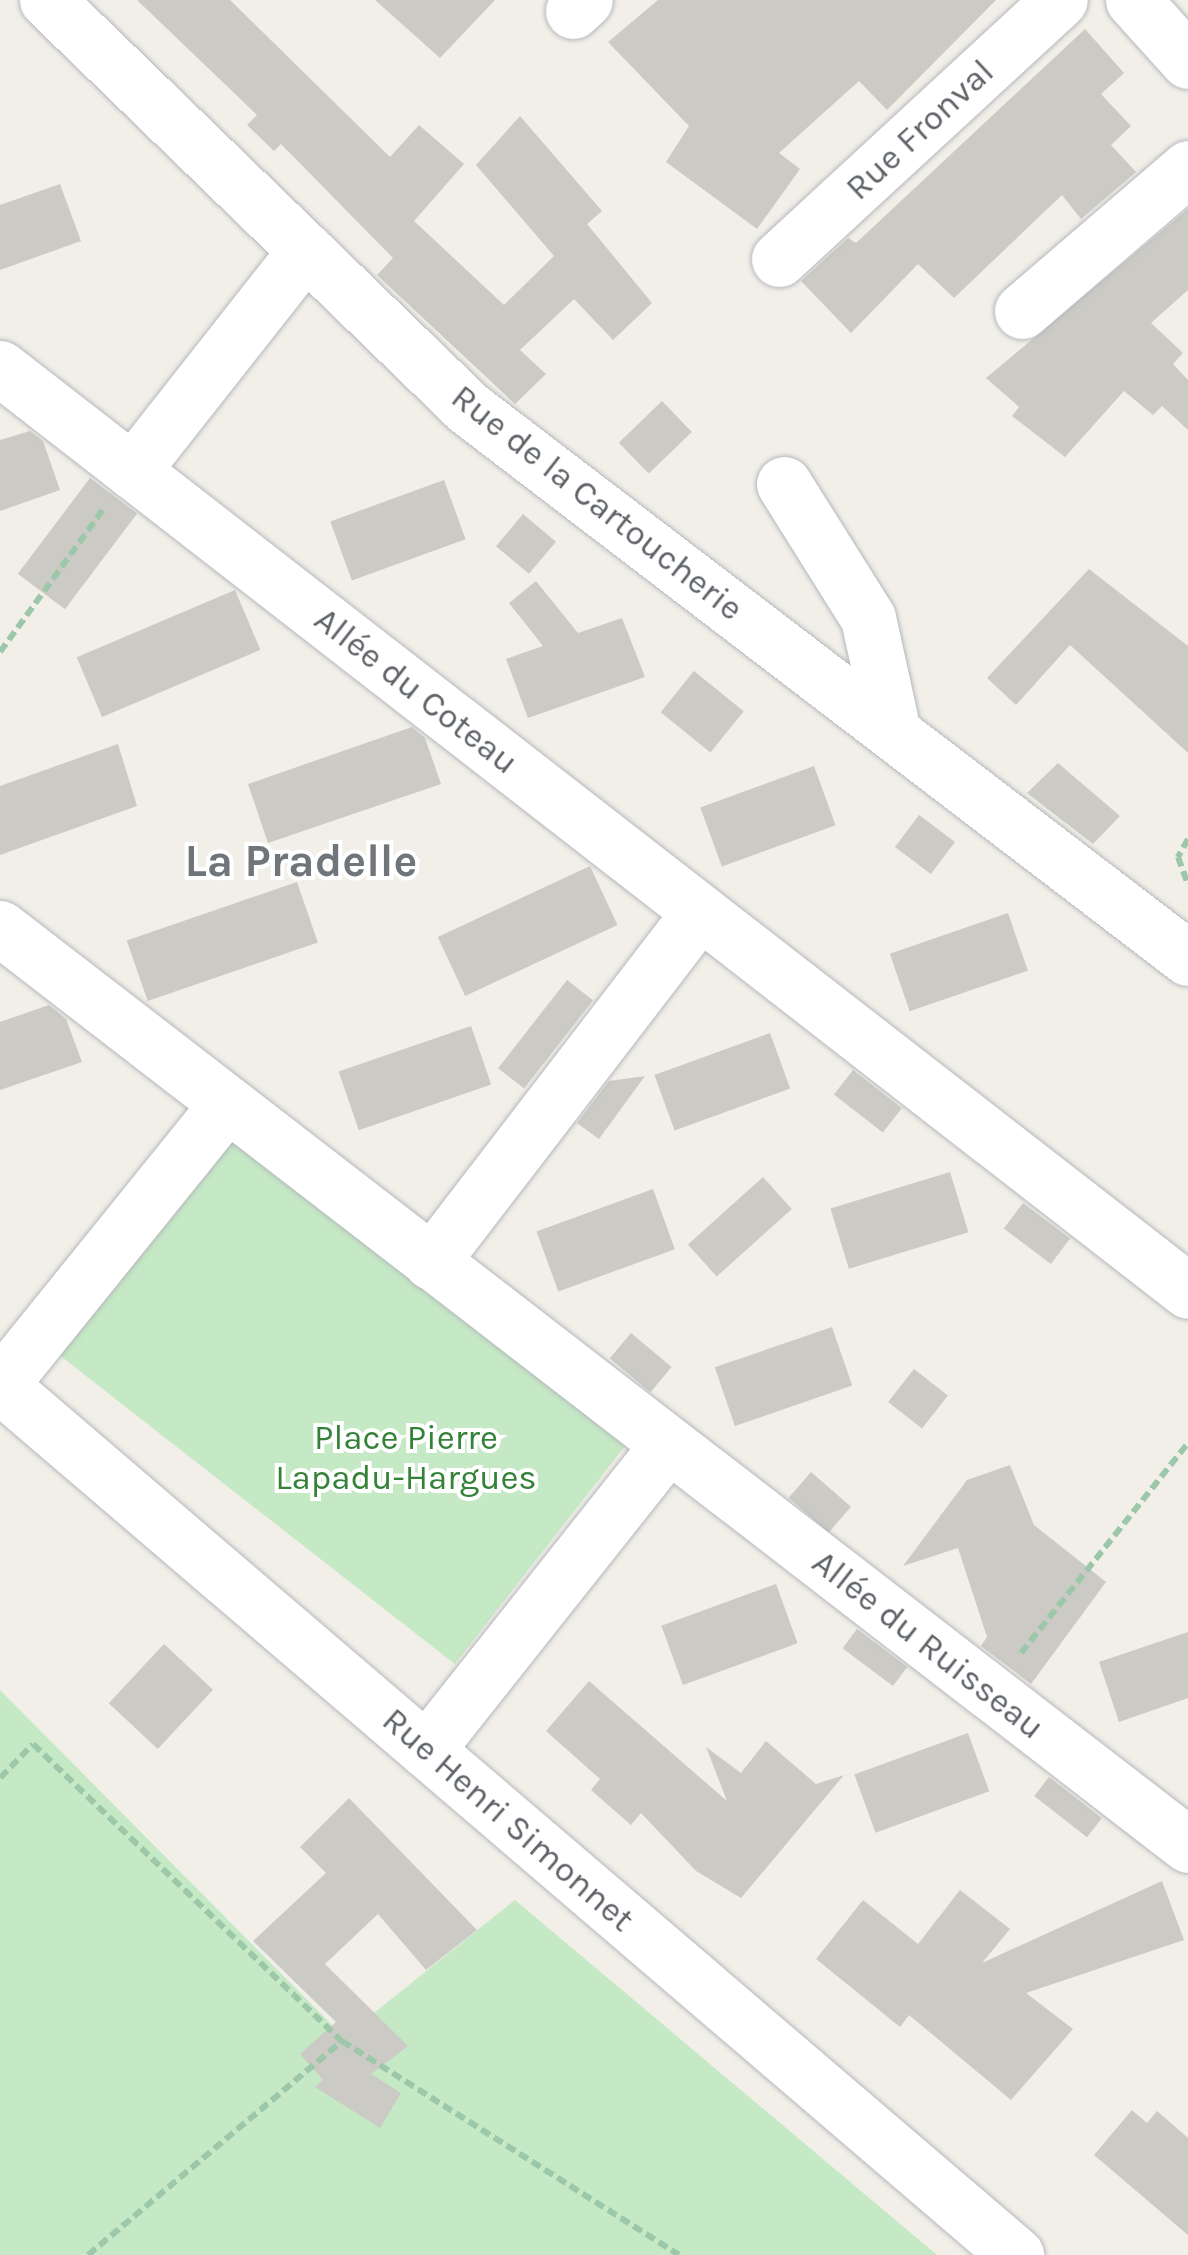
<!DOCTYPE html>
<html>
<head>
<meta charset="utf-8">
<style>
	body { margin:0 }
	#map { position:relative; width:1188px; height:2255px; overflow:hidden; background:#f1efe8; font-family:Karla,sans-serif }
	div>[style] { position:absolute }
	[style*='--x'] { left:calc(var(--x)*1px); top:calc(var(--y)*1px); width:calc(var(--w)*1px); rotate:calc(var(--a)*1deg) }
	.green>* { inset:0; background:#c5e8c5; transform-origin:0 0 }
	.building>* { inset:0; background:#cccac5; transform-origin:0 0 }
	.path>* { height:6px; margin-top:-3px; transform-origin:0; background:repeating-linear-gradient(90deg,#9cc7a9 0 10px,transparent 0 15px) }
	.roads { filter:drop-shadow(0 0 2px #b5b8bc) drop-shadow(0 0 2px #b5b8bc) }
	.minor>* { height:55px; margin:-27.5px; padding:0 27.5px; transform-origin:27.5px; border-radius:27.5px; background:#fff }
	span { translate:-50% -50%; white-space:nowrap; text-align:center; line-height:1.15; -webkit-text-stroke:8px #fff; paint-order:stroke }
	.street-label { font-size:35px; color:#5f6368 }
	.park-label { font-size:35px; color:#348238 }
	.district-label { font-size:45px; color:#70757a; font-weight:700 }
</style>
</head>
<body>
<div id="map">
	<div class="green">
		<div style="left:230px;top:1133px;width:504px;height:280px;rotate:38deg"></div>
		<div style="clip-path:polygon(0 1690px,344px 2037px,515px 1900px,937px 2255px,0 2255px)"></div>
	</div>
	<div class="building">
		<div style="clip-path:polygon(137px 0,230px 0,390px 157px,419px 125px,464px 164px,414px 221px,504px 305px,554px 256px,476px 165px,520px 116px,602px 211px,587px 224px,652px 303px,613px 340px,574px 299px,520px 350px,546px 374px,515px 404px,377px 275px,393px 258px,281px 144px,274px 151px,247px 125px,257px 115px)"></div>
		<div style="clip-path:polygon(375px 0,495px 0,440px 58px)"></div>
		<div style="clip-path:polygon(658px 0,996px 0,887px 110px,859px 81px,779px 153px,800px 169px,757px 229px,666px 162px,689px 126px,608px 42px)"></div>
		<div style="clip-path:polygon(1085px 29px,1124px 73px,1101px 94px,1131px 126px,1111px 145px,1136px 172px,1081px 219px,1062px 195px,954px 298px,918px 264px,851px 333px,801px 281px,848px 238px,856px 243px)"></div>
		<div style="clip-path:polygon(60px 184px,81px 241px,0 270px,0 205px)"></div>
		<div style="clip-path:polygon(1188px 209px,1188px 290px,1151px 323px,1183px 353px,1173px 364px,1188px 380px,1188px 430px,1162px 406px,1153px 415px,1124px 391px,1065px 457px,1012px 416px,1019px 407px,986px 378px)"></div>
		<div style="left:662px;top:401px;width:43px;height:60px;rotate:46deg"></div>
		<div style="clip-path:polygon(30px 431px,43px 441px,60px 490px,0 511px,0 440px)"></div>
		<div style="left:90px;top:478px;width:59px;height:120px;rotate:37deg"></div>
		<div style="left:444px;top:480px;width:63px;height:121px;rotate:70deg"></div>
		<div style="left:523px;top:514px;width:43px;height:42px;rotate:40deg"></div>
		<div style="clip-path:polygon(1089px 569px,1188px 646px,1188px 753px,1070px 645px,1016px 705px,987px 678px)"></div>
		<div style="clip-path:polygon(536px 581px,578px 633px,622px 618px,645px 677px,528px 718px,506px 659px,543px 646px,509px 603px)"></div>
		<div style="left:235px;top:590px;width:65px;height:172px;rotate:67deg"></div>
		<div style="left:694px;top:671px;width:64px;height:53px;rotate:39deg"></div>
		<div style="clip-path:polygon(412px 727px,425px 738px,441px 784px,268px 843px,248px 784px)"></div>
		<div style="clip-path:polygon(118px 744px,137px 806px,0 855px,0 786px)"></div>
		<div style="clip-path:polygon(1058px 763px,1120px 816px,1093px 844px,1027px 793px)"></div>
		<div style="left:814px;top:766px;width:63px;height:121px;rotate:70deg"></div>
		<div style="left:919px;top:815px;width:45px;height:40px;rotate:37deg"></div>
		<div style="left:590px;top:866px;width:65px;height:168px;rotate:65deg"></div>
		<div style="left:297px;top:882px;width:64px;height:180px;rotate:71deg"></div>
		<div style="left:1008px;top:913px;width:61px;height:125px;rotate:71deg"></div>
		<div style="left:567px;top:980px;width:33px;height:112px;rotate:38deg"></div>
		<div style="clip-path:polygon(49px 1005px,66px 1019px,82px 1062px,0 1090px,0 1022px)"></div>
		<div style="left:471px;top:1026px;width:62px;height:140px;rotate:71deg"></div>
		<div style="left:770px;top:1033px;width:59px;height:123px;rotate:70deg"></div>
		<div style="left:853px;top:1070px;width:62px;height:31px;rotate:38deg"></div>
		<div style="clip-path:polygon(645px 1076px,599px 1139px,577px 1123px,609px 1081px)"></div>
		<div style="left:950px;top:1172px;width:63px;height:125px;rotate:73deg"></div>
		<div style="left:763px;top:1177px;width:43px;height:101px;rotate:48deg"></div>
		<div style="left:653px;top:1189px;width:64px;height:124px;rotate:70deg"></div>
		<div style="left:1023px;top:1203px;width:59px;height:32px;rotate:37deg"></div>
		<div style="left:832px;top:1327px;width:62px;height:124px;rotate:71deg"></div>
		<div style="left:631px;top:1333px;width:53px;height:33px;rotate:40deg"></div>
		<div style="left:914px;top:1369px;width:43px;height:42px;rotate:38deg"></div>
		<div style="clip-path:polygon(1010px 1465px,1034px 1525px,1106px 1582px,1031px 1684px,981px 1646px,987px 1637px,958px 1548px,903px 1566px,967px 1480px)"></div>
		<div style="left:811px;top:1472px;width:53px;height:34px;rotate:41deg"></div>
		<div style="left:776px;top:1584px;width:63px;height:122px;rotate:70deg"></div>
		<div style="left:857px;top:1629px;width:63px;height:24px;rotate:37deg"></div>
		<div style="clip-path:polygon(1188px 1632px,1188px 1698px,1119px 1722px,1099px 1662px)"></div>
		<div style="left:164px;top:1644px;width:67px;height:81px;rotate:43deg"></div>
		<div style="clip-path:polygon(589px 1681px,727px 1801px,706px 1747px,741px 1773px,766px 1741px,816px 1784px,844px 1775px,741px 1898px,696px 1871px,641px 1813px,631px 1825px,591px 1790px,600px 1779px,546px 1731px)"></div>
		<div style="left:968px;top:1733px;width:62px;height:121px;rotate:70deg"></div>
		<div style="left:1049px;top:1777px;width:67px;height:24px;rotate:38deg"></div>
		<div style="clip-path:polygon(349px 1798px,477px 1930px,426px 1970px,378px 1914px,325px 1964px,408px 2046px,371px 2074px,401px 2093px,380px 2128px,315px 2087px,323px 2080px,300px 2054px,336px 2022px,253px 1941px,326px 1873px,300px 1847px)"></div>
		<div style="clip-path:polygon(1162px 1881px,1184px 1940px,1026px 1993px,1073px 2029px,1011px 2100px,909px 2015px,900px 2027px,816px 1959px,863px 1900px,918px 1944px,960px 1890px,1010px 1929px,982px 1963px)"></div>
		<div style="clip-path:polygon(1132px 2110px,1147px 2123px,1157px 2111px,1188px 2138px,1188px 2235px,1094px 2155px)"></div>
	</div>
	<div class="path">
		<div style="--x:0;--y:652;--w:179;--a:-54.1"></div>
		<div style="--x:1188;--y:839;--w:21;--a:119"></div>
		<div style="--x:1178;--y:857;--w:29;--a:70"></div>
		<div style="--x:1021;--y:1653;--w:268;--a:-51.5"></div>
		<div style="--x:0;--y:1778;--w:47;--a:-45.9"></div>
		<div style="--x:33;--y:1744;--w:429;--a:43.9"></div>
		<div style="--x:88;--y:2255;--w:332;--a:-40.1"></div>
		<div style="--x:342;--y:2041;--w:399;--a:32.4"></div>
	</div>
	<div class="roads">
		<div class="minor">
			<div style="--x:47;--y:0;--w:586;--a:44.1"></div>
			<div style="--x:468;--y:408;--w:906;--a:37.38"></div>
			<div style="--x:1133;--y:0;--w:82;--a:48"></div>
			<div style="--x:573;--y:11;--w:16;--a:-43"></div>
			<div style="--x:779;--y:259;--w:382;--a:-42.7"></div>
			<div style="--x:1022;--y:311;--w:219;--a:-40.7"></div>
			<div style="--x:0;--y:368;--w:1504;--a:37.84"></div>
			<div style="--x:132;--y:471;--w:281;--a:-51.8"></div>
			<div style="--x:784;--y:484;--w:158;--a:57.9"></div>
			<div style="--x:868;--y:618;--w:117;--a:77.6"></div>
			<div style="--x:0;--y:928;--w:1501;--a:37.66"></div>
			<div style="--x:431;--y:1262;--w:441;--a:-52.5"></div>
			<div style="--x:0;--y:1385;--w:1338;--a:40.57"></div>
			<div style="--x:0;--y:1385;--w:360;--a:-51.1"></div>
			<div style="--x:426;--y:1750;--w:389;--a:-51.6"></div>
		</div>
	</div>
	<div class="street-label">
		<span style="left:920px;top:130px;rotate:-43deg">Rue Fronval</span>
		<span style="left:597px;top:503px;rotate:38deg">Rue de la Cartoucherie</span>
		<span style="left:416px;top:691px;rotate:38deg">Allée du Coteau</span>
		<span style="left:928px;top:1645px;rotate:38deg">Allée du Ruisseau</span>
		<span style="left:508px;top:1820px;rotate:41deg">Rue Henri Simonnet</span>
	</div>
	<div class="park-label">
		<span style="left:406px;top:1458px">Place Pierre<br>Lapadu-Hargues</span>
	</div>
	<div class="district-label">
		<span style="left:301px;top:862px">La Pradelle</span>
	</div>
</div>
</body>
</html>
